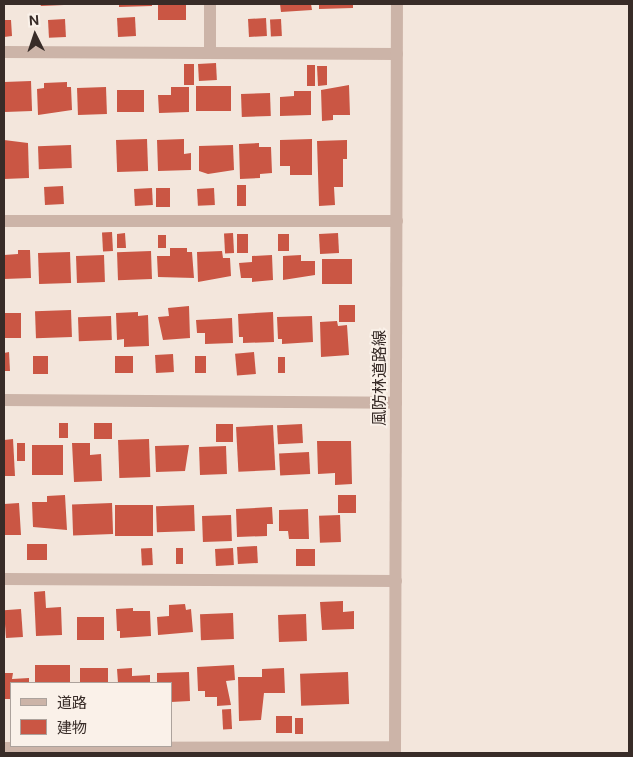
<!DOCTYPE html>
<html>
<head>
<meta charset="utf-8">
<style>
	body { margin:0 }
	#map { position:relative; width:633px; height:757px; overflow:hidden; background:#f3e6dc; font-family:"DM Sans","Noto Sans JP",sans-serif }
	div>[style] { position:absolute }
	[style*='--x'] { left:calc(var(--x)*1px); top:calc(var(--y)*1px); width:calc(var(--w)*1px); rotate:calc(var(--a)*1deg) }
	.building>* { inset:0; background:#ca5644; transform-origin:0 0 }
	.minor>* { height:12px; margin:-6px; padding:0 6px; transform-origin:6px; border-radius:6px; background:#ccb4a8 }
	span { translate:-50% -50%; white-space:nowrap; text-align:center; line-height:1.15; -webkit-text-stroke:4px #faf1e9; paint-order:stroke }
	.street-label { font-size:16px; color:#382c28 }
	.frame { position:absolute; inset:0; border:5px solid #382c28; pointer-events:none }
	.legend { position:absolute; left:10px; top:682px; width:162px; height:65px; box-sizing:border-box; background:#faf1e9; border:1px solid #aca29c; margin:0; padding:6px 9px; list-style:none; font-size:15px; color:#382c28 }
	.legend li { display:flex; align-items:center; gap:10px; height:25px }
	.legend b { width:25px; border:1px solid #aca29c }
	.north { position:absolute; left:10px; top:10px; width:50px; height:50px; -webkit-text-stroke:4px #faf1e9; paint-order:stroke; rotate:356deg; font-size:14px; font-weight:700; line-height:20px; text-align:center; color:#382c28 }
	.north::after { content:''; display:block; margin:auto; width:18px; height:22px; background:#382c28; clip-path:polygon(50% 0,100% 100%,50% 72%,0 100%) }
</style>
</head>
<body>
<div id="map">
	<div class="building">
		<div style="clip-path:polygon(40px 4px,64px 4px,64px 5px,41px 6px)"></div>
		<div style="clip-path:polygon(119px 4px,152px 4px,152px 6px,119px 7px)"></div>
		<div style="left:158px;top:4px;width:28px;height:16px"></div>
		<div style="clip-path:polygon(280px 4px,311px 4px,312px 10px,281px 12px)"></div>
		<div style="clip-path:polygon(319px 4px,353px 4px,353px 8px,319px 9px)"></div>
		<div style="left:135px;top:17px;width:19px;height:18px;rotate:87deg"></div>
		<div style="left:266px;top:18px;width:18px;height:18px;rotate:87deg"></div>
		<div style="left:65px;top:19px;width:18px;height:17px;rotate:87deg"></div>
		<div style="left:281px;top:19px;width:17px;height:11px;rotate:87deg"></div>
		<div style="clip-path:polygon(4px 20px,11px 20px,12px 36px,4px 37px)"></div>
		<div style="left:216px;top:63px;width:17px;height:18px;rotate:87deg"></div>
		<div style="left:184px;top:64px;width:10px;height:21px"></div>
		<div style="left:307px;top:65px;width:8px;height:21px"></div>
		<div style="clip-path:polygon(317px 66px,327px 66px,327px 85px,318px 86px)"></div>
		<div style="left:31px;top:81px;width:30px;height:27px;rotate:88deg"></div>
		<div style="clip-path:polygon(67px 82px,67px 87px,71px 87px,72px 110px,38px 115px,37px 89px,44px 88px,44px 83px)"></div>
		<div style="clip-path:polygon(349px 85px,350px 115px,333px 115px,333px 120px,322px 121px,321px 90px)"></div>
		<div style="left:231px;top:86px;width:25px;height:35px;rotate:90deg"></div>
		<div style="left:106px;top:87px;width:27px;height:29px;rotate:88deg"></div>
		<div style="clip-path:polygon(171px 87px,189px 87px,189px 112px,159px 113px,158px 95px,171px 95px)"></div>
		<div style="left:144px;top:90px;width:22px;height:27px;rotate:90deg"></div>
		<div style="clip-path:polygon(294px 91px,311px 91px,311px 115px,280px 116px,280px 97px,294px 96px)"></div>
		<div style="left:270px;top:93px;width:23px;height:29px;rotate:88deg"></div>
		<div style="left:147px;top:139px;width:32px;height:31px;rotate:88deg"></div>
		<div style="clip-path:polygon(184px 139px,184px 154px,191px 153px,191px 170px,158px 171px,157px 140px)"></div>
		<div style="clip-path:polygon(312px 139px,312px 175px,290px 175px,290px 166px,280px 166px,280px 140px)"></div>
		<div style="clip-path:polygon(4px 140px,28px 143px,29px 178px,4px 179px)"></div>
		<div style="clip-path:polygon(347px 140px,347px 159px,343px 159px,343px 187px,334px 187px,335px 205px,319px 206px,317px 141px)"></div>
		<div style="clip-path:polygon(259px 143px,259px 147px,271px 147px,272px 173px,260px 174px,260px 178px,240px 179px,239px 144px)"></div>
		<div style="left:71px;top:145px;width:23px;height:33px;rotate:88deg"></div>
		<div style="clip-path:polygon(233px 145px,234px 170px,208px 174px,199px 171px,199px 146px)"></div>
		<div style="left:237px;top:185px;width:9px;height:21px"></div>
		<div style="left:63px;top:186px;width:18px;height:19px;rotate:87deg"></div>
		<div style="left:152px;top:188px;width:17px;height:18px;rotate:87deg"></div>
		<div style="left:156px;top:188px;width:14px;height:19px"></div>
		<div style="left:214px;top:188px;width:17px;height:17px;rotate:87deg"></div>
		<div style="left:112px;top:232px;width:19px;height:10px;rotate:87deg"></div>
		<div style="clip-path:polygon(125px 233px,126px 248px,117px 248px,117px 234px)"></div>
		<div style="left:233px;top:233px;width:20px;height:9px;rotate:87deg"></div>
		<div style="left:338px;top:233px;width:20px;height:19px;rotate:87deg"></div>
		<div style="left:237px;top:234px;width:11px;height:19px"></div>
		<div style="left:278px;top:234px;width:11px;height:17px"></div>
		<div style="left:158px;top:235px;width:8px;height:13px"></div>
		<div style="clip-path:polygon(170px 248px,187px 248px,187px 252px,192px 252px,194px 278px,158px 277px,157px 256px,170px 256px)"></div>
		<div style="clip-path:polygon(18px 250px,30px 250px,31px 278px,4px 279px,4px 255px,18px 254px)"></div>
		<div style="left:151px;top:251px;width:28px;height:34px;rotate:88deg"></div>
		<div style="clip-path:polygon(222px 251px,223px 258px,230px 258px,231px 276px,198px 282px,197px 252px)"></div>
		<div style="left:70px;top:252px;width:31px;height:32px;rotate:88deg"></div>
		<div style="left:104px;top:255px;width:27px;height:28px;rotate:88deg"></div>
		<div style="clip-path:polygon(272px 255px,273px 280px,252px 282px,252px 278px,241px 278px,239px 263px,252px 262px,252px 256px)"></div>
		<div style="clip-path:polygon(301px 255px,301px 261px,315px 261px,315px 275px,283px 280px,283px 256px)"></div>
		<div style="left:352px;top:259px;width:25px;height:30px;rotate:90deg"></div>
		<div style="left:339px;top:305px;width:16px;height:17px"></div>
		<div style="clip-path:polygon(189px 306px,190px 338px,163px 340px,158px 317px,169px 316px,168px 308px)"></div>
		<div style="left:71px;top:310px;width:27px;height:36px;rotate:88deg"></div>
		<div style="clip-path:polygon(138px 312px,138px 316px,148px 315px,149px 346px,124px 347px,124px 339px,117px 340px,116px 313px)"></div>
		<div style="clip-path:polygon(273px 312px,274px 342px,243px 343px,243px 337px,239px 337px,238px 314px)"></div>
		<div style="left:4px;top:313px;width:17px;height:25px"></div>
		<div style="left:111px;top:316px;width:24px;height:33px;rotate:88deg"></div>
		<div style="clip-path:polygon(312px 316px,313px 342px,282px 344px,282px 339px,278px 339px,277px 317px)"></div>
		<div style="clip-path:polygon(232px 318px,233px 343px,205px 344px,205px 333px,197px 333px,196px 320px)"></div>
		<div style="clip-path:polygon(337px 321px,338px 326px,347px 325px,349px 355px,321px 357px,320px 322px)"></div>
		<div style="clip-path:polygon(9px 352px,10px 371px,4px 371px,4px 353px)"></div>
		<div style="left:254px;top:352px;width:22px;height:19px;rotate:85deg"></div>
		<div style="left:173px;top:354px;width:18px;height:18px;rotate:87deg"></div>
		<div style="left:33px;top:356px;width:15px;height:18px"></div>
		<div style="left:115px;top:356px;width:18px;height:17px"></div>
		<div style="left:195px;top:356px;width:11px;height:17px"></div>
		<div style="left:278px;top:357px;width:7px;height:16px"></div>
		<div style="left:59px;top:423px;width:9px;height:15px"></div>
		<div style="left:94px;top:423px;width:18px;height:16px"></div>
		<div style="left:216px;top:424px;width:17px;height:18px"></div>
		<div style="left:302px;top:424px;width:19px;height:25px;rotate:87deg"></div>
		<div style="left:273px;top:425px;width:45px;height:37px;rotate:87deg"></div>
		<div style="clip-path:polygon(13px 439px,15px 476px,4px 476px,4px 440px)"></div>
		<div style="left:149px;top:439px;width:38px;height:31px;rotate:88deg"></div>
		<div style="clip-path:polygon(317px 441px,351px 441px,352px 484px,335px 485px,335px 473px,318px 474px)"></div>
		<div style="left:17px;top:443px;width:8px;height:18px"></div>
		<div style="clip-path:polygon(72px 443px,90px 443px,90px 455px,101px 454px,102px 481px,74px 482px)"></div>
		<div style="left:32px;top:445px;width:31px;height:30px"></div>
		<div style="clip-path:polygon(189px 445px,185px 471px,156px 472px,155px 446px)"></div>
		<div style="left:226px;top:446px;width:28px;height:27px;rotate:88deg"></div>
		<div style="left:309px;top:452px;width:22px;height:30px;rotate:87deg"></div>
		<div style="clip-path:polygon(65px 495px,67px 530px,33px 527px,32px 502px,47px 502px,47px 496px)"></div>
		<div style="left:338px;top:495px;width:18px;height:18px"></div>
		<div style="clip-path:polygon(19px 503px,21px 535px,4px 535px,4px 504px)"></div>
		<div style="left:112px;top:503px;width:31px;height:40px;rotate:88deg"></div>
		<div style="left:153px;top:505px;width:31px;height:38px;rotate:90deg"></div>
		<div style="left:194px;top:505px;width:26px;height:38px;rotate:88deg"></div>
		<div style="clip-path:polygon(272px 507px,273px 524px,267px 524px,267px 536px,237px 537px,236px 509px)"></div>
		<div style="clip-path:polygon(308px 509px,309px 539px,289px 539px,288px 531px,279px 531px,279px 510px)"></div>
		<div style="left:231px;top:515px;width:26px;height:29px;rotate:88deg"></div>
		<div style="left:340px;top:515px;width:27px;height:21px;rotate:88deg"></div>
		<div style="left:27px;top:544px;width:20px;height:16px"></div>
		<div style="left:257px;top:546px;width:17px;height:20px;rotate:87deg"></div>
		<div style="left:152px;top:548px;width:17px;height:11px;rotate:87deg"></div>
		<div style="left:176px;top:548px;width:7px;height:16px"></div>
		<div style="left:233px;top:548px;width:17px;height:18px;rotate:87deg"></div>
		<div style="left:296px;top:549px;width:19px;height:17px"></div>
		<div style="clip-path:polygon(45px 591px,46px 608px,61px 607px,62px 635px,36px 636px,34px 592px)"></div>
		<div style="clip-path:polygon(343px 601px,343px 612px,354px 611px,354px 629px,322px 630px,320px 602px)"></div>
		<div style="clip-path:polygon(185px 604px,186px 610px,191px 609px,193px 632px,158px 635px,157px 617px,169px 616px,169px 605px)"></div>
		<div style="clip-path:polygon(133px 608px,133px 611px,150px 611px,151px 636px,120px 638px,120px 631px,117px 631px,116px 609px)"></div>
		<div style="left:21px;top:609px;width:28px;height:17px;rotate:86deg"></div>
		<div style="left:233px;top:613px;width:26px;height:33px;rotate:88deg"></div>
		<div style="left:306px;top:614px;width:27px;height:28px;rotate:88deg"></div>
		<div style="left:77px;top:617px;width:27px;height:23px"></div>
		<div style="left:70px;top:665px;width:18px;height:35px;rotate:90deg"></div>
		<div style="clip-path:polygon(234px 665px,235px 680px,226px 681px,231px 705px,217px 706px,217px 697px,205px 697px,205px 691px,198px 691px,197px 667px)"></div>
		<div style="left:108px;top:668px;width:15px;height:28px;rotate:90deg"></div>
		<div style="clip-path:polygon(132px 668px,132px 676px,150px 675px,150px 683px,118px 683px,117px 669px)"></div>
		<div style="clip-path:polygon(284px 668px,285px 693px,264px 693px,261px 720px,239px 721px,238px 677px,262px 677px,262px 669px)"></div>
		<div style="clip-path:polygon(189px 672px,190px 701px,171px 702px,171px 683px,157px 683px,157px 673px)"></div>
		<div style="left:348px;top:672px;width:32px;height:48px;rotate:88deg"></div>
		<div style="clip-path:polygon(4px 673px,13px 673px,12px 679px,29px 678px,29px 683px,11px 683px,11px 699px,4px 699px)"></div>
		<div style="left:231px;top:709px;width:20px;height:9px;rotate:87deg"></div>
		<div style="left:276px;top:716px;width:16px;height:17px"></div>
		<div style="left:295px;top:718px;width:8px;height:16px"></div>
	</div>
	<div class="minor">
		<div style="--x:210;--y:4;--w:49;--a:90"></div>
		<div style="--x:4;--y:52;--w:393;--a:0.3"></div>
		<div style="--x:4;--y:221;--w:393;--a:0"></div>
		<div style="--x:4;--y:400;--w:392;--a:0.4"></div>
		<div style="--x:4;--y:579;--w:392;--a:0.3"></div>
		<div style="--x:4;--y:748;--w:391;--a:-0.1"></div>
		<div style="--x:395;--y:753;--w:749;--a:-89.85"></div>
	</div>
	<div class="street-label">
		<span style="left:380px;top:378px;rotate:-90deg">風防林道路線</span>
	</div>
	<div class="frame"></div>
	<ul class="legend">
	<li><b style="height:6px;background:#ccb4a8"></b>道路</li>
	<li><b style="height:14px;background:#ca5644"></b>建物</li>
	</ul>
	<div class="north">N</div>
</div>
</body>
</html>
